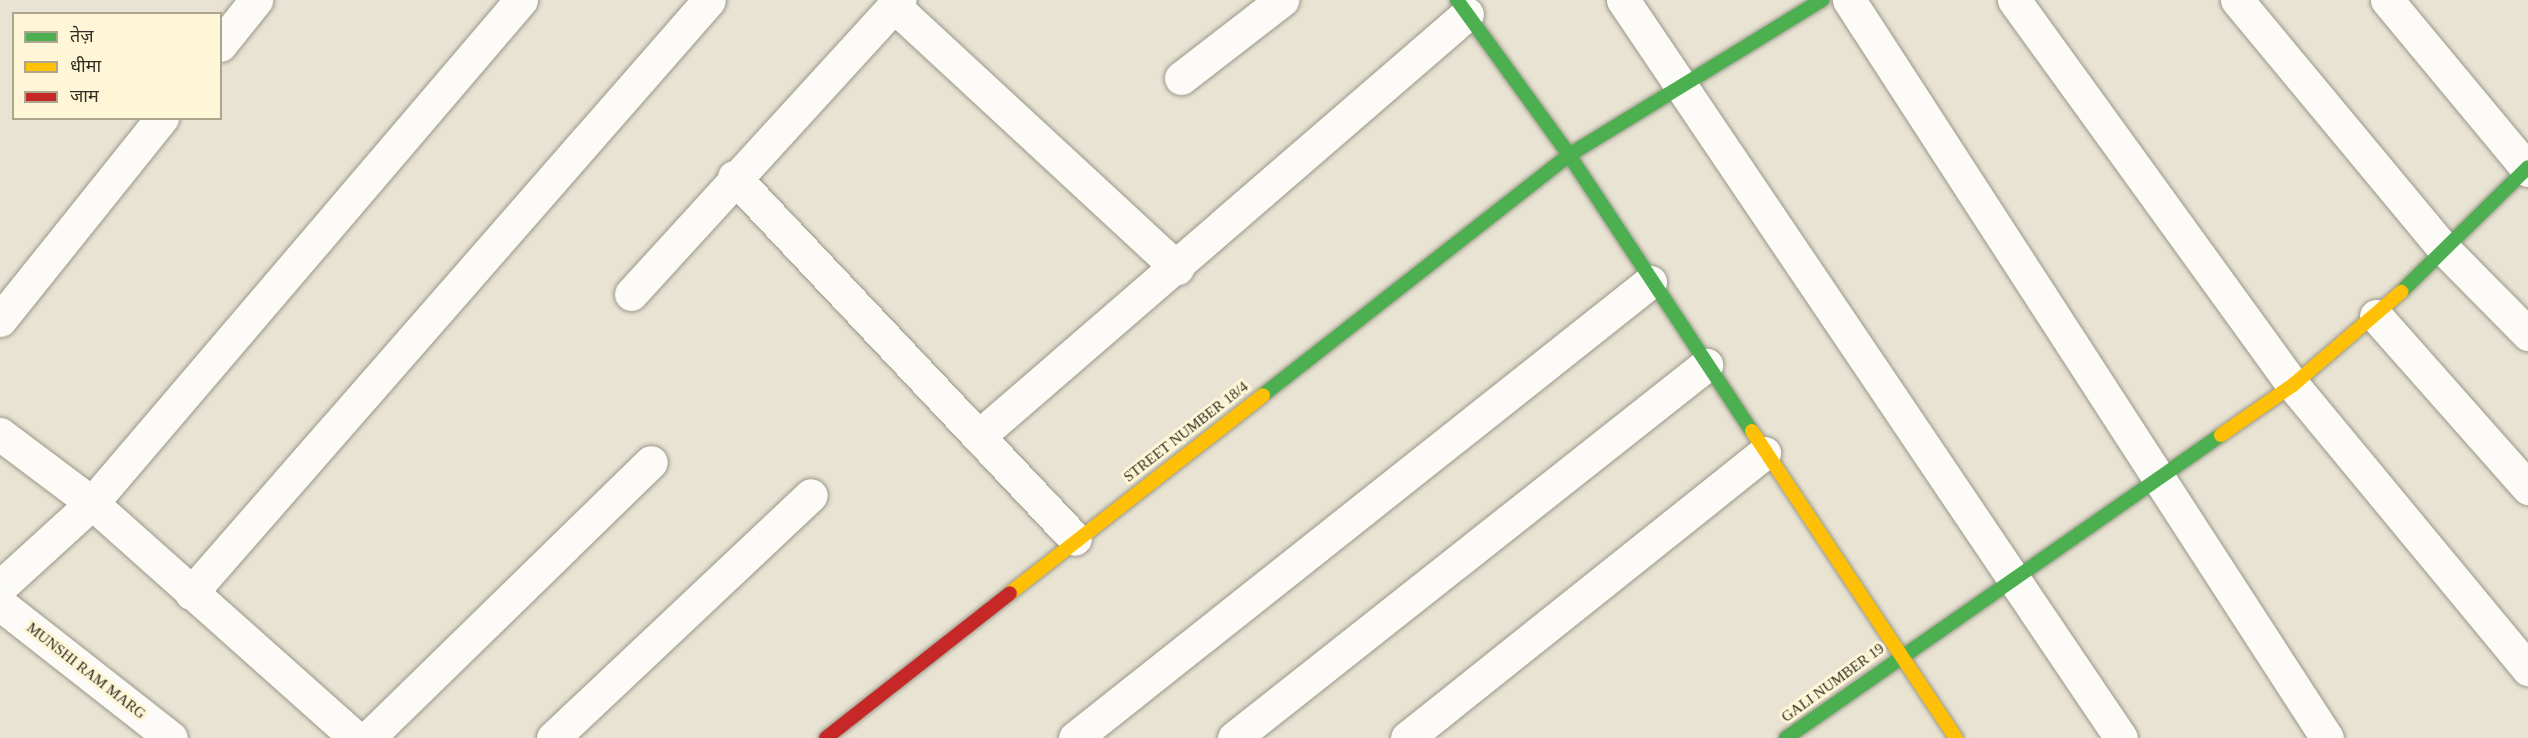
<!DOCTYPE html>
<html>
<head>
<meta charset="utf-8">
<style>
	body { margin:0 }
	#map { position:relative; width:2528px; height:738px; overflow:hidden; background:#e8e3d2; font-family:"Times New Roman","Noto Sans Devanagari",serif }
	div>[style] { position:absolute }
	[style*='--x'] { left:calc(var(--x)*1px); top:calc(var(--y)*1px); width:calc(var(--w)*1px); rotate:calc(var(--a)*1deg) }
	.roads { filter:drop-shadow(0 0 2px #9a9789) drop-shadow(0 0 2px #9a9789) }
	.street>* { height:33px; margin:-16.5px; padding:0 16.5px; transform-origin:16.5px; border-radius:16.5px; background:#fcfbf8 }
	.fast>* { height:14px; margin:-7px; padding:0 7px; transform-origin:7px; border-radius:7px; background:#4caf50 }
	.slow>* { height:14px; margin:-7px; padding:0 7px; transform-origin:7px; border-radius:7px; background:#ffc107 }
	.jam>* { height:14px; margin:-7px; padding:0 7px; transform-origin:7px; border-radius:7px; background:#c62828 }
	span { translate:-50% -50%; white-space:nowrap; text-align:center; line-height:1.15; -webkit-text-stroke:6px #fef6d6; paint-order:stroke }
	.street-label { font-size:15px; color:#312d21 }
	.legend { position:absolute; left:12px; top:12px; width:210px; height:108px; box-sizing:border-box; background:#fef6d6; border:2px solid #aca68e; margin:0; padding:8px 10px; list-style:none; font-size:18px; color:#312d21 }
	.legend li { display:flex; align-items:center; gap:12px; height:30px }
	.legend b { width:30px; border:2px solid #aca68e }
</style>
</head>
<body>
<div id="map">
	<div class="roads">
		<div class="street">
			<div style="--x:1623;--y:0;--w:890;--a:55.99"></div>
			<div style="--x:1849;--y:0;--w:879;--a:57.07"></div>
			<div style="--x:2014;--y:0;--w:475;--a:54.1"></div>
			<div style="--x:2293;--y:385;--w:369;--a:50.4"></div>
			<div style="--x:2237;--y:0;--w:324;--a:50.3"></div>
			<div style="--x:2444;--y:249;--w:120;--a:45.3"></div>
			<div style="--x:2387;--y:0;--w:221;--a:50.3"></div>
			<div style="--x:894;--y:6;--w:386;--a:42.8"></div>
			<div style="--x:220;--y:45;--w:58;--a:-51.3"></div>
			<div style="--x:1181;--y:78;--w:128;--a:-37.7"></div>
			<div style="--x:734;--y:177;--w:497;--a:46.7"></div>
			<div style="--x:631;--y:294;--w:398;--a:-47.6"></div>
			<div style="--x:2376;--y:316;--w:230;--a:48.5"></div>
			<div style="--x:0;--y:320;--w:259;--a:-51.3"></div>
			<div style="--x:0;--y:434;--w:115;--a:36.9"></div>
			<div style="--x:92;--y:503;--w:353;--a:41.7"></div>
			<div style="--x:979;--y:436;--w:645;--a:-40.85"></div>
			<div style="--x:0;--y:587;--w:125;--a:-42.4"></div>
			<div style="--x:92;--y:503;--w:661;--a:-49.54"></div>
			<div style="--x:191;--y:593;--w:787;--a:-48.86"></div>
			<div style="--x:0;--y:604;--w:217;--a:38.1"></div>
			<div style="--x:368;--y:738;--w:395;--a:-44.3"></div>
			<div style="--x:553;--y:738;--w:354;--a:-43.3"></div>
			<div style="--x:1075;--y:738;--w:734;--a:-38.42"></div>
			<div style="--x:1234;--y:738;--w:602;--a:-38.32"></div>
			<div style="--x:1407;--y:738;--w:457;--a:-38.6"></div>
		</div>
		<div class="fast">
			<div style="--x:1457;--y:0;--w:191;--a:54.1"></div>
			<div style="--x:1569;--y:155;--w:331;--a:56.5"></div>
			<div style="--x:2401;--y:292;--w:178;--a:-44.5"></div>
			<div style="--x:1263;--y:395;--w:389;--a:-38.1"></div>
			<div style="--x:1569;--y:155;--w:297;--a:-31.5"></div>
			<div style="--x:1786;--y:738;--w:530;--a:-34.86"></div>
		</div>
		<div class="slow">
			<div style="--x:1752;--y:431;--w:369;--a:56.4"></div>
			<div style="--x:2221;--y:435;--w:88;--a:-34.8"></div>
			<div style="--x:2293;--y:385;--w:143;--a:-40.7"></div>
			<div style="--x:1010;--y:593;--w:321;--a:-38"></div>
		</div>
		<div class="jam">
			<div style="--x:826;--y:738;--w:234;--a:-38.2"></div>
		</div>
	</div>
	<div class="street-label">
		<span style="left:1186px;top:432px;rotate:-38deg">STREET NUMBER 18/4</span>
		<span style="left:86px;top:671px;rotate:38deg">MUNSHI RAM MARG</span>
		<span style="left:1833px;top:683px;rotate:-36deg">GALI NUMBER 19</span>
	</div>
	<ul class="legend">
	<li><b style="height:8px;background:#4caf50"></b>तेज़</li>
	<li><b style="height:8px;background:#ffc107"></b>धीमा</li>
	<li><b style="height:8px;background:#c62828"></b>जाम</li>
	</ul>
</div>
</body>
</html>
